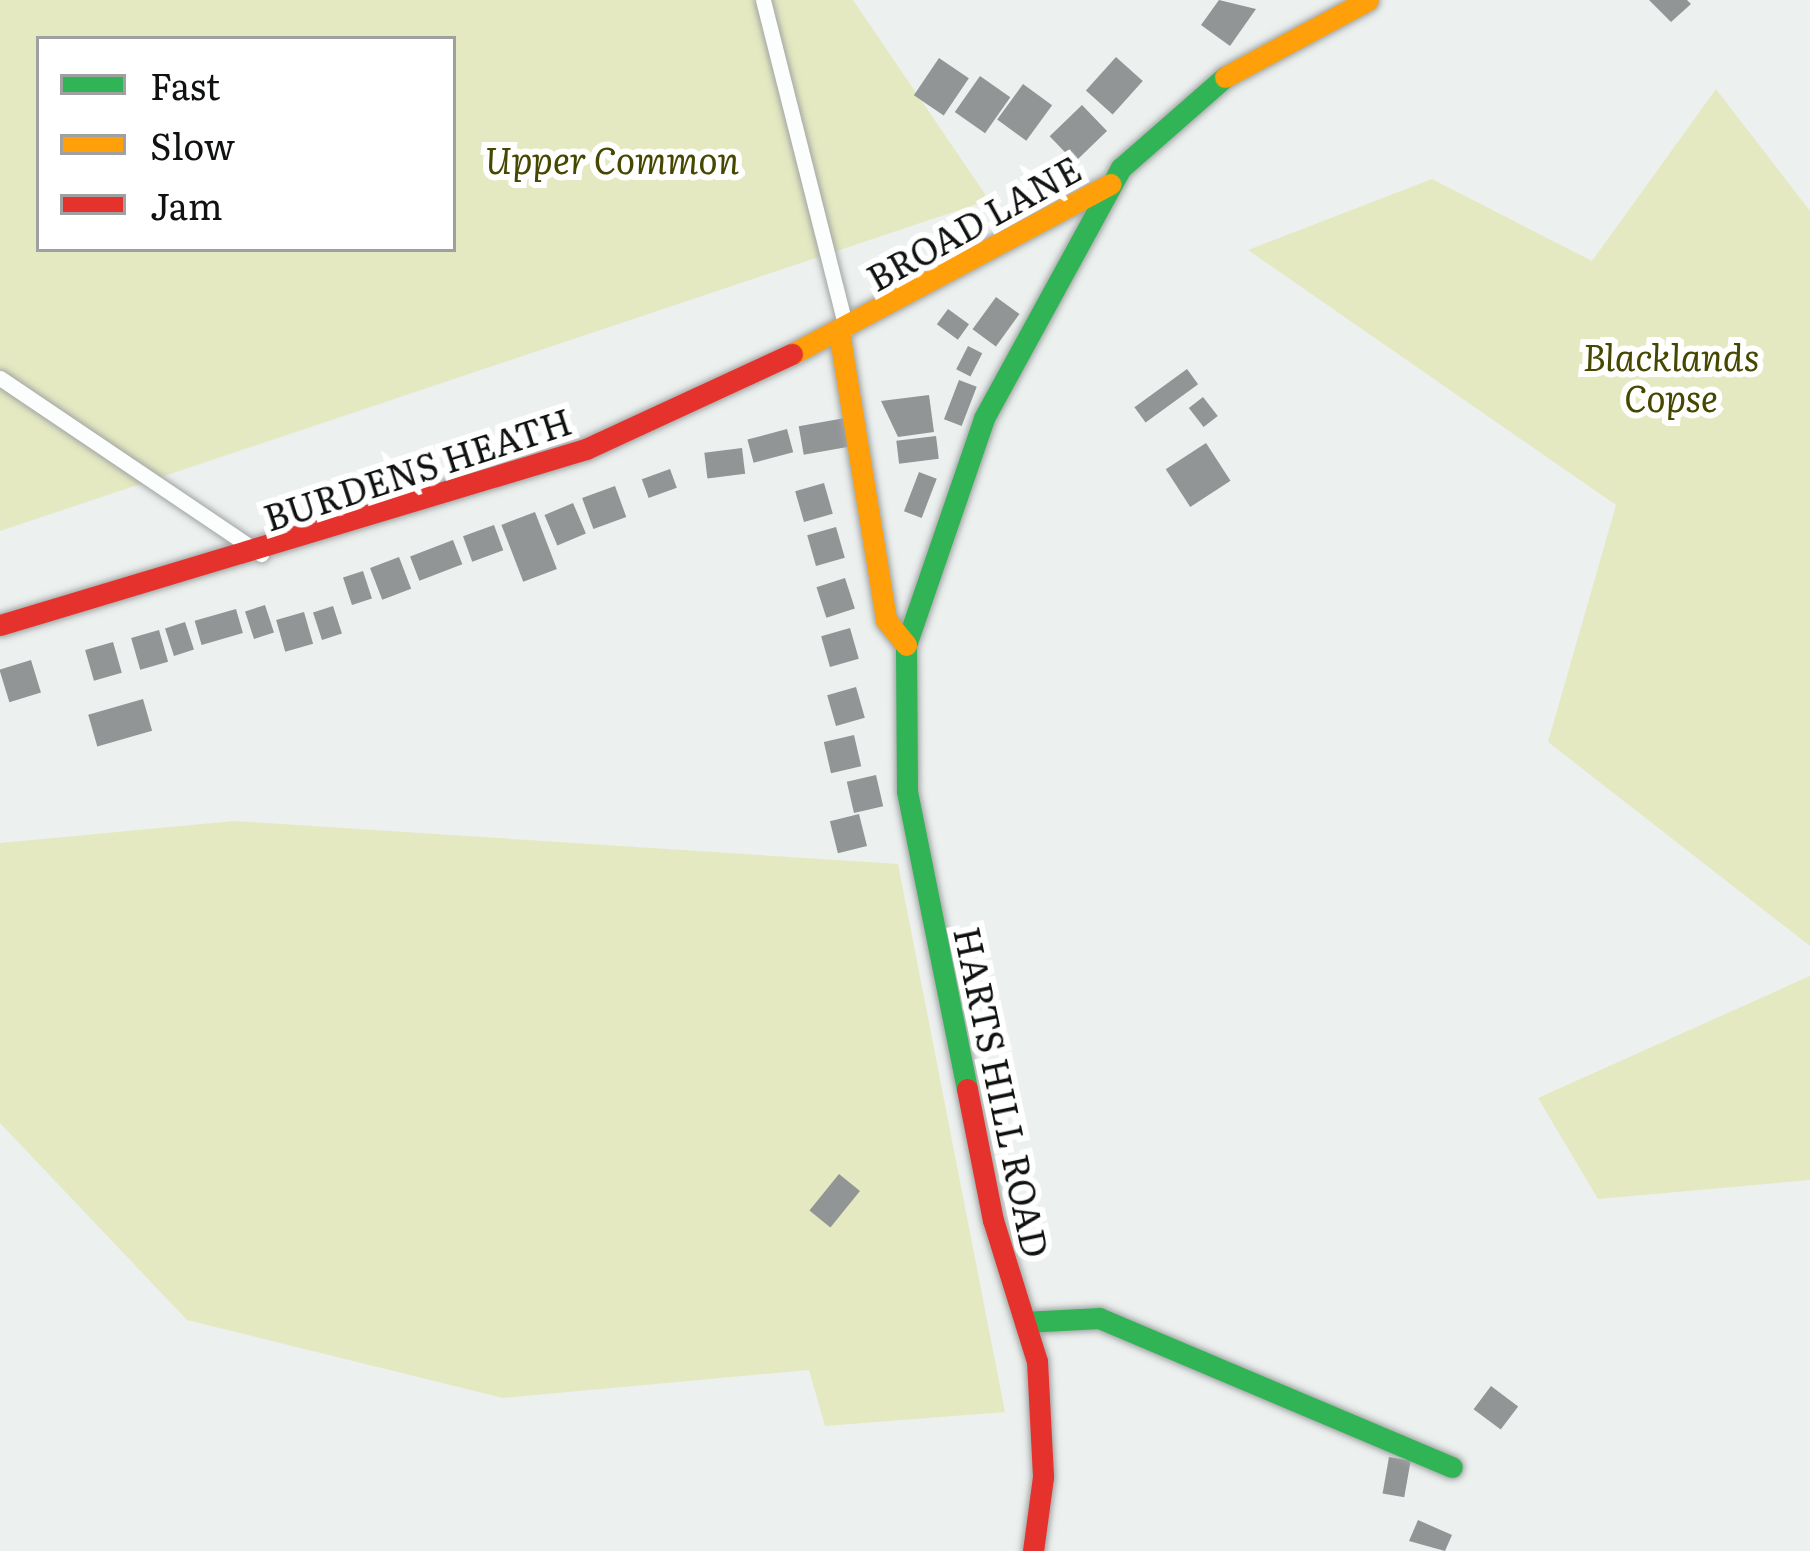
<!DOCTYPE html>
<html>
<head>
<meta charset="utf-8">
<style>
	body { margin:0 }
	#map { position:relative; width:1810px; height:1551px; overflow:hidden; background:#ecf0ef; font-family:Literata,serif }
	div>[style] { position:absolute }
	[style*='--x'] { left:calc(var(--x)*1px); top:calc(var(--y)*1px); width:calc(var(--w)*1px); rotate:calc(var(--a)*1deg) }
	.green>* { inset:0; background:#e5e9c1 }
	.building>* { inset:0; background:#929595; transform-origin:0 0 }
	.roads { filter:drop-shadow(0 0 3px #a0a4a3) drop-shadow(0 0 3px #a0a4a3) }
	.street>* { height:15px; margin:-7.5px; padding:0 7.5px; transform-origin:7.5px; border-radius:7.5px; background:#fcfdfd }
	.fast>* { height:21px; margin:-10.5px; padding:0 10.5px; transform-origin:10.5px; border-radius:10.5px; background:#30b455 }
	.slow>* { height:21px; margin:-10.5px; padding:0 10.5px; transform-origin:10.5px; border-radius:10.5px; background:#ff9f0a }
	.jam>* { height:21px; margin:-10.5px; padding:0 10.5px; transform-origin:10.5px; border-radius:10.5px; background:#e5322d }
	span { translate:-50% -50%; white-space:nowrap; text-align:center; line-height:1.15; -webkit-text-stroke:12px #fff; paint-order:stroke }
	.park-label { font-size:36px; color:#464800; font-style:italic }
	.street-label { font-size:36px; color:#0f1211 }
	.legend { position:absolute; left:36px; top:36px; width:420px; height:216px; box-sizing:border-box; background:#fff; border:3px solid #9fa0a0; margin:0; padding:15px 21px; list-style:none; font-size:36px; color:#0f1211 }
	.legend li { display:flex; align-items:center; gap:24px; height:60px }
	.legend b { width:60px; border:3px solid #9fa0a0 }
</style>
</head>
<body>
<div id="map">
	<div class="green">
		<div style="clip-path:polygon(evenodd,0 0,853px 0,989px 200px,0 531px,0 0,39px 39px,453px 39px,453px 249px,39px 249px,39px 39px)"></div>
		<div style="clip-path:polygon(1716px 89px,1810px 211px,1810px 946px,1548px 742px,1616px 505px,1248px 250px,1432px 179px,1592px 261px)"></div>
		<div style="clip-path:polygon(234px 821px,898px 864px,1005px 1412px,825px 1426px,809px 1370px,503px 1398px,187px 1320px,0 1123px,0 843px)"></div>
		<div style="clip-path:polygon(1810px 976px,1810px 1180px,1598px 1199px,1538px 1098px)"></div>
	</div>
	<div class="building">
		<div style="clip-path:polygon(1219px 0,1256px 9px,1230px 46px,1201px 25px)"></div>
		<div style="clip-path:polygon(1649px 0,1687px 0,1691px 4px,1671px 22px)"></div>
		<div style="left:1116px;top:57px;width:36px;height:45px;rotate:42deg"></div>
		<div style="left:939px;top:58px;width:36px;height:45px;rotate:34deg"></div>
		<div style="left:980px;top:76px;width:37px;height:44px;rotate:35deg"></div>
		<div style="left:1023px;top:84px;width:36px;height:44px;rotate:36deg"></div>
		<div style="left:1082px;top:105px;width:36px;height:45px;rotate:46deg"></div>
		<div style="left:996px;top:297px;width:29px;height:40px;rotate:36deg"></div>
		<div style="left:948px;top:309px;width:26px;height:19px;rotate:36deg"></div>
		<div style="left:968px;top:346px;width:16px;height:26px;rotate:27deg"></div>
		<div style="left:1187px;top:369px;width:19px;height:65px;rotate:54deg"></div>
		<div style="left:959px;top:380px;width:19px;height:42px;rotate:21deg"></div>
		<div style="clip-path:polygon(929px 395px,934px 432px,898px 437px,881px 401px)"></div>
		<div style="left:1203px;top:397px;width:24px;height:18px;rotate:52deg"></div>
		<div style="left:845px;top:418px;width:29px;height:47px;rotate:80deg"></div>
		<div style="left:787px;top:429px;width:24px;height:41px;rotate:75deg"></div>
		<div style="left:936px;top:436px;width:23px;height:40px;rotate:83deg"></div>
		<div style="left:1206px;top:443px;width:45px;height:48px;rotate:57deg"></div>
		<div style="left:742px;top:448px;width:26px;height:38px;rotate:83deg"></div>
		<div style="left:670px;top:469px;width:20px;height:30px;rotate:70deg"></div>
		<div style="left:919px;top:472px;width:19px;height:42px;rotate:21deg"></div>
		<div style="left:824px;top:483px;width:32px;height:30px;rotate:74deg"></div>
		<div style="left:615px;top:486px;width:33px;height:35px;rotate:70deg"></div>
		<div style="left:573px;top:503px;width:33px;height:31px;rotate:67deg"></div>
		<div style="left:535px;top:512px;width:61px;height:36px;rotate:69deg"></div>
		<div style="left:494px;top:525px;width:27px;height:33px;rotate:70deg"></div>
		<div style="left:836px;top:527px;width:32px;height:30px;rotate:74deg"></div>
		<div style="left:453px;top:540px;width:26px;height:46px;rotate:69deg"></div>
		<div style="left:399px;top:557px;width:34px;height:31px;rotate:69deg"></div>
		<div style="left:363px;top:571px;width:29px;height:21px;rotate:72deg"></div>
		<div style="left:845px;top:578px;width:32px;height:30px;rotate:72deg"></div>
		<div style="left:265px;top:605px;width:29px;height:21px;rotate:72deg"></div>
		<div style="left:333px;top:606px;width:29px;height:21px;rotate:72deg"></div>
		<div style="left:236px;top:609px;width:25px;height:43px;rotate:74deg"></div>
		<div style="left:304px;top:612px;width:33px;height:29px;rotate:74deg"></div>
		<div style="left:185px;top:622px;width:29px;height:21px;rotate:72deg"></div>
		<div style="left:850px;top:628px;width:32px;height:30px;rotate:74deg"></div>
		<div style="left:159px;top:630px;width:33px;height:29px;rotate:74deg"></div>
		<div style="left:113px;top:642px;width:32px;height:29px;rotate:74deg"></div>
		<div style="left:31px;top:660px;width:34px;height:33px;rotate:73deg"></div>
		<div style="left:856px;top:687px;width:32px;height:30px;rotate:74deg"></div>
		<div style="left:143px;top:699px;width:33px;height:57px;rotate:74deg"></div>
		<div style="left:854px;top:735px;width:32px;height:31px;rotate:77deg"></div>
		<div style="left:876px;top:775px;width:32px;height:30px;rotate:77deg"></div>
		<div style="left:859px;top:814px;width:33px;height:30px;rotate:76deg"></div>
		<div style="left:839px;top:1174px;width:27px;height:47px;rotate:39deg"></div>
		<div style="left:1491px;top:1386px;width:34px;height:29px;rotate:37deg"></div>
		<div style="left:1389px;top:1457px;width:22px;height:37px;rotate:10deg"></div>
		<div style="clip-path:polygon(1418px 1520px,1452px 1535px,1445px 1551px,1409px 1541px)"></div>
	</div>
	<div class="roads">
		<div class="street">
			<div style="--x:763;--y:0;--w:339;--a:75.8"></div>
			<div style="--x:0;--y:378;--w:315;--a:34"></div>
		</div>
		<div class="fast">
			<div style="--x:967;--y:1089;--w:304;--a:-101.4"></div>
			<div style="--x:907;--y:791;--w:146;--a:-90.4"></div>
			<div style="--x:906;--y:645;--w:240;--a:-71"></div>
			<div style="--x:984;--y:418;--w:285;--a:-61.3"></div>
			<div style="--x:1121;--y:168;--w:138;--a:-41.2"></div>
			<div style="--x:1025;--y:1322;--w:74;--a:-3.1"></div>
			<div style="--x:1099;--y:1318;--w:383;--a:22.9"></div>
		</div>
		<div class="slow">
			<div style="--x:1225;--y:77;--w:162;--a:-28.3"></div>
			<div style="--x:839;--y:332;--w:292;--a:80.7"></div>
			<div style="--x:886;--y:620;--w:32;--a:51"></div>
			<div style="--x:792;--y:354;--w:361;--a:-28.1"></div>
		</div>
		<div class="jam">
			<div style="--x:0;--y:625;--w:612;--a:-16.72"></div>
			<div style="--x:586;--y:449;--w:227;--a:-24.8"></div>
			<div style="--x:967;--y:1089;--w:134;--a:78.8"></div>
			<div style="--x:993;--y:1220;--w:148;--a:72.7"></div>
			<div style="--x:1037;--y:1361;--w:116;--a:87"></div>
			<div style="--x:1043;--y:1477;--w:75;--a:97.7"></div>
		</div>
	</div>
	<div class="park-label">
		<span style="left:612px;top:159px">Upper Common</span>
		<span style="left:1671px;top:376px">Blacklands<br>Copse</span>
	</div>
	<div class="street-label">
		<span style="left:973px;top:222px;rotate:-29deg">BROAD LANE</span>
		<span style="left:417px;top:468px;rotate:-18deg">BURDENS HEATH</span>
		<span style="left:1003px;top:1092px;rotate:78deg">HARTS HILL ROAD</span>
	</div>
	<ul class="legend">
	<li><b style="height:15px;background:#30b455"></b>Fast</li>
	<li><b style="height:15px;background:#ff9f0a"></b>Slow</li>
	<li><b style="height:15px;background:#e5322d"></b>Jam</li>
	</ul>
</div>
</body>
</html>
